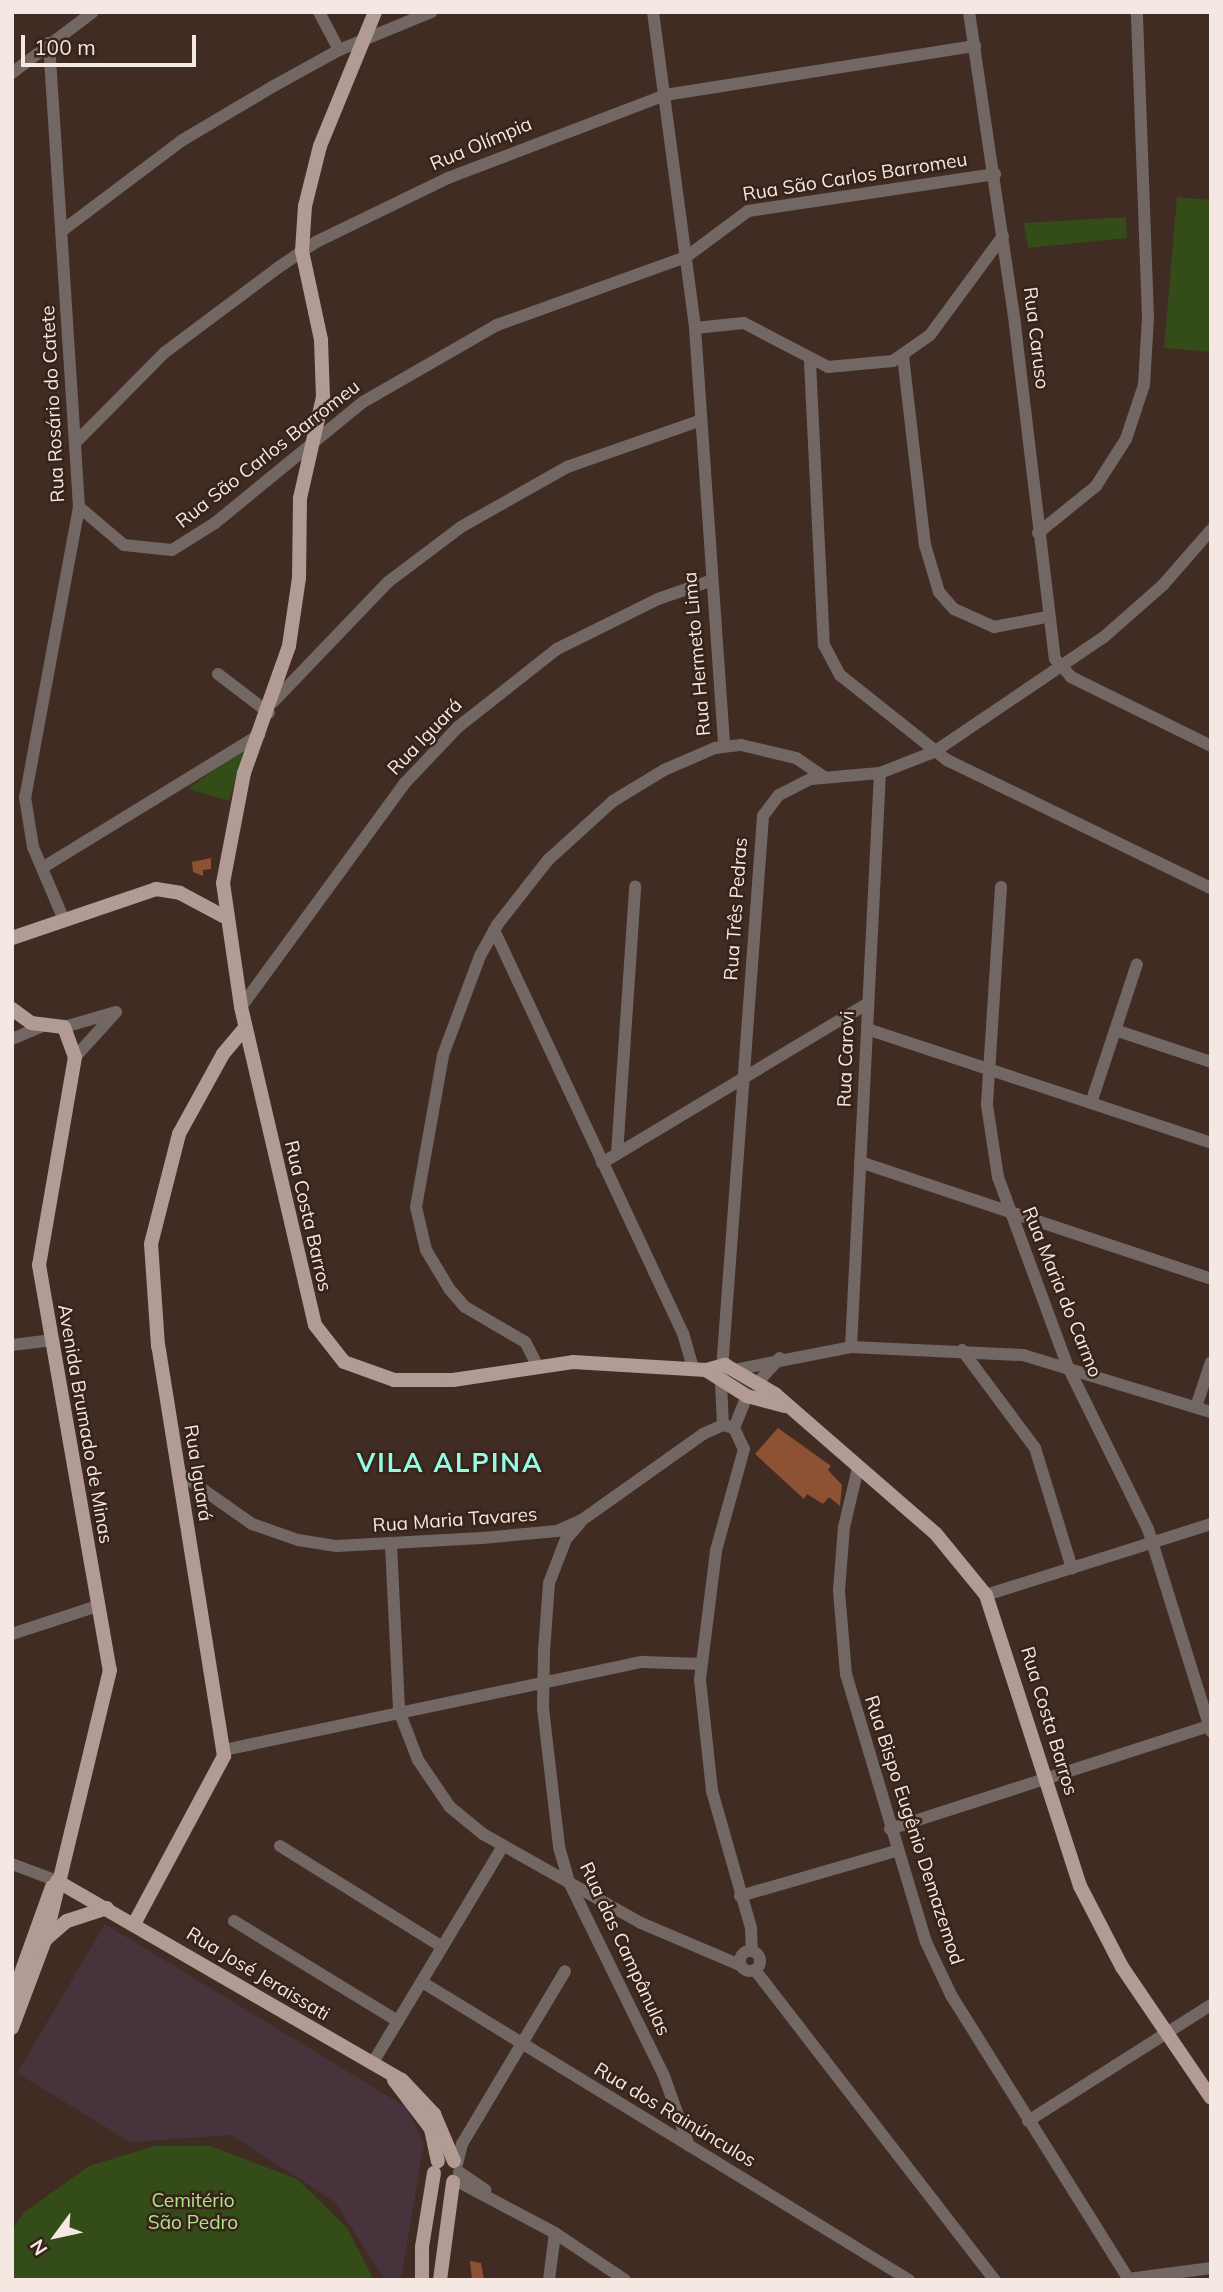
<!DOCTYPE html>
<html>
<head>
<meta charset="utf-8">
<style>
	body { margin:0 }
	#map { position:relative; width:1223px; height:2292px; overflow:hidden; background:#412c23; font-family:Mulish,sans-serif }
	div>[style] { position:absolute }
	[style*='--x'] { left:calc(var(--x)*1px); top:calc(var(--y)*1px); width:calc(var(--w)*1px); rotate:calc(var(--a)*1deg) }
	.medical>* { inset:0; background:#46333c }
	.green>* { inset:0; background:#334c18 }
	.building>* { inset:0; background:#8d5133 }
	.minor>* { height:12px; margin:-6px; padding:0 6px; transform-origin:6px; border-radius:6px; background:#736764 }
	.minor>.ring { margin:-6px; padding:0; box-sizing:content-box; background:none; border:12px solid #736764; border-radius:50% }
	.major>* { height:14px; margin:-7px; padding:0 7px; transform-origin:7px; border-radius:7px; background:#b29a95 }
	span { translate:-50% -50%; white-space:nowrap; text-align:center; line-height:1.15; -webkit-text-stroke:5px #362319; paint-order:stroke }
	.street-label { font-size:19px; color:#f5e7e1 }
	.park-label { font-size:19px; color:#b5e28c }
	.district-label { font-size:26px; color:#96fbe5; font-weight:700; letter-spacing:2px }
	.frame { position:absolute; inset:0; border:14px solid #f5e7e1; pointer-events:none }
	.north { position:absolute; left:21px; top:2201px; width:70px; height:70px; -webkit-text-stroke:5px #362319; paint-order:stroke; rotate:237deg; font-size:19px; font-weight:700; line-height:28px; text-align:center; color:#f5e7e1 }
	.north::after { content:''; display:block; margin:auto; width:24px; height:32px; background:#f5e7e1; clip-path:polygon(50% 0,100% 100%,50% 72%,0 100%) }
	.scale { position:absolute; left:21px; top:35px; width:175px; height:32px; box-sizing:border-box; border:4px solid #f5e7e1; border-top:0; padding-left:9px; font-size:21px; line-height:24px; white-space:nowrap; color:#f5e7e1; -webkit-text-stroke:5px #362319; paint-order:stroke }
</style>
</head>
<body>
<div id="map">
	<div class="medical">
		<div style="clip-path:polygon(105px 1924px,406px 2107px,424px 2143px,401px 2280px,385px 2280px,335px 2202px,231px 2135px,130px 2142px,17px 2073px)"></div>
	</div>
	<div class="green">
		<div style="clip-path:polygon(1177px 197px,1211px 200px,1211px 352px,1164px 348px)"></div>
		<div style="clip-path:polygon(1126px 217px,1127px 238px,1028px 248px,1024px 223px)"></div>
		<div style="clip-path:polygon(245px 747px,229px 801px,188px 789px)"></div>
		<div style="clip-path:polygon(155px 2146px,211px 2146px,297px 2179px,347px 2228px,374px 2280px,12px 2280px,12px 2230px,23px 2213px,89px 2166px)"></div>
	</div>
	<div class="building">
		<div style="clip-path:polygon(211px 858px,211px 869px,203px 870px,203px 876px,193px 872px,192px 862px)"></div>
		<div style="clip-path:polygon(778px 1428px,831px 1466px,828px 1470px,842px 1485px,840px 1506px,829px 1497px,823px 1504px,807px 1494px,804px 1499px,755px 1454px)"></div>
		<div style="clip-path:polygon(470px 2261px,481px 2263px,484px 2280px,472px 2280px)"></div>
	</div>
	<div class="minor">
		<div style="--x:319;--y:12;--w:43;--a:62.2"></div>
		<div style="--x:653;--y:12;--w:319;--a:82.4"></div>
		<div style="--x:695;--y:328;--w:418;--a:86"></div>
		<div style="--x:969;--y:12;--w:316;--a:81.6"></div>
		<div style="--x:1015;--y:325;--w:336;--a:83.2"></div>
		<div style="--x:1055;--y:659;--w:24;--a:48"></div>
		<div style="--x:1071;--y:677;--w:156;--a:26.2"></div>
		<div style="--x:49;--y:43;--w:465;--a:86.3"></div>
		<div style="--x:79;--y:507;--w:295;--a:100.5"></div>
		<div style="--x:25;--y:797;--w:51;--a:80.9"></div>
		<div style="--x:33;--y:847;--w:79;--a:67"></div>
		<div style="--x:12;--y:73;--w:101;--a:-37"></div>
		<div style="--x:63;--y:230;--w:148;--a:-37"></div>
		<div style="--x:181;--y:141;--w:106;--a:-30.7"></div>
		<div style="--x:272;--y:87;--w:77;--a:-28.9"></div>
		<div style="--x:339;--y:50;--w:100;--a:-22.4"></div>
		<div style="--x:695;--y:328;--w:49;--a:-5.8"></div>
		<div style="--x:744;--y:323;--w:95;--a:27.6"></div>
		<div style="--x:828;--y:367;--w:65;--a:-5.3"></div>
		<div style="--x:893;--y:361;--w:45;--a:-35.1"></div>
		<div style="--x:930;--y:335;--w:123;--a:-53.6"></div>
		<div style="--x:903;--y:356;--w:190;--a:83.4"></div>
		<div style="--x:925;--y:545;--w:49;--a:73.4"></div>
		<div style="--x:939;--y:592;--w:23;--a:49"></div>
		<div style="--x:954;--y:609;--w:44;--a:24.2"></div>
		<div style="--x:994;--y:627;--w:54;--a:-10.7"></div>
		<div style="--x:810;--y:362;--w:283;--a:87.2"></div>
		<div style="--x:824;--y:645;--w:34;--a:62"></div>
		<div style="--x:840;--y:675;--w:137;--a:38.5"></div>
		<div style="--x:947;--y:760;--w:293;--a:25.9"></div>
		<div style="--x:77;--y:441;--w:124;--a:-45.3"></div>
		<div style="--x:164;--y:353;--w:144;--a:-36.8"></div>
		<div style="--x:279;--y:267;--w:45;--a:-34"></div>
		<div style="--x:316;--y:242;--w:147;--a:-25.9"></div>
		<div style="--x:448;--y:178;--w:232;--a:-20.9"></div>
		<div style="--x:665;--y:95;--w:314;--a:-9"></div>
		<div style="--x:79;--y:507;--w:59;--a:40.2"></div>
		<div style="--x:124;--y:545;--w:48;--a:5.9"></div>
		<div style="--x:172;--y:550;--w:51;--a:-32.1"></div>
		<div style="--x:215;--y:523;--w:191;--a:-39.3"></div>
		<div style="--x:363;--y:402;--w:155;--a:-29.9"></div>
		<div style="--x:497;--y:325;--w:201;--a:-19.8"></div>
		<div style="--x:686;--y:257;--w:77;--a:-36.6"></div>
		<div style="--x:748;--y:211;--w:250;--a:-8.5"></div>
		<div style="--x:1038;--y:533;--w:75;--a:-39"></div>
		<div style="--x:1096;--y:486;--w:56;--a:-57.4"></div>
		<div style="--x:1126;--y:439;--w:57;--a:-71.6"></div>
		<div style="--x:1144;--y:385;--w:68;--a:-86.6"></div>
		<div style="--x:1148;--y:317;--w:305;--a:-92.1"></div>
		<div style="--x:218;--y:674;--w:64;--a:37.4"></div>
		<div style="--x:273;--y:702;--w:166;--a:-46.2"></div>
		<div style="--x:388;--y:582;--w:91;--a:-37"></div>
		<div style="--x:461;--y:527;--w:122;--a:-29.5"></div>
		<div style="--x:567;--y:467;--w:140;--a:-19.2"></div>
		<div style="--x:42;--y:868;--w:255;--a:-31.5"></div>
		<div style="--x:1001;--y:887;--w:218;--a:93.7"></div>
		<div style="--x:987;--y:1105;--w:73;--a:81.3"></div>
		<div style="--x:998;--y:1177;--w:200;--a:69.8"></div>
		<div style="--x:1067;--y:1365;--w:183;--a:63.7"></div>
		<div style="--x:1148;--y:1529;--w:212;--a:72.7"></div>
		<div style="--x:494;--y:930;--w:445;--a:64.9"></div>
		<div style="--x:683;--y:1333;--w:37;--a:74"></div>
		<div style="--x:241;--y:1007;--w:278;--a:-53.8"></div>
		<div style="--x:405;--y:783;--w:77;--a:-46.6"></div>
		<div style="--x:458;--y:727;--w:126;--a:-38.2"></div>
		<div style="--x:557;--y:649;--w:113;--a:-26.3"></div>
		<div style="--x:658;--y:599;--w:55;--a:-19.1"></div>
		<div style="--x:64;--y:1027;--w:54;--a:-16.1"></div>
		<div style="--x:116;--y:1012;--w:61;--a:132.3"></div>
		<div style="--x:867;--y:1029;--w:362;--a:18.3"></div>
		<div style="--x:1115;--y:1030;--w:101;--a:18.4"></div>
		<div style="--x:12;--y:1039;--w:34;--a:-23"></div>
		<div style="--x:1091;--y:1103;--w:146;--a:-71.7"></div>
		<div style="--x:617;--y:1154;--w:268;--a:-86.1"></div>
		<div style="--x:860;--y:1162;--w:370;--a:18.4"></div>
		<div style="--x:602;--y:1163;--w:310;--a:-31"></div>
		<div style="--x:12;--y:1345;--w:39;--a:-7"></div>
		<div style="--x:851;--y:1347;--w:575;--a:-87.11"></div>
		<div style="--x:962;--y:1350;--w:122;--a:53.3"></div>
		<div style="--x:1035;--y:1448;--w:126;--a:72.9"></div>
		<div style="--x:538;--y:1367;--w:28;--a:-117"></div>
		<div style="--x:525;--y:1342;--w:69;--a:-149.7"></div>
		<div style="--x:465;--y:1307;--w:23;--a:-131"></div>
		<div style="--x:450;--y:1290;--w:47;--a:-121"></div>
		<div style="--x:426;--y:1250;--w:44;--a:-103.1"></div>
		<div style="--x:416;--y:1207;--w:154;--a:-79.9"></div>
		<div style="--x:443;--y:1055;--w:106;--a:-69.5"></div>
		<div style="--x:480;--y:956;--w:35;--a:-61"></div>
		<div style="--x:497;--y:925;--w:83;--a:-51.9"></div>
		<div style="--x:548;--y:860;--w:88;--a:-42.2"></div>
		<div style="--x:613;--y:801;--w:60;--a:-31.3"></div>
		<div style="--x:664;--y:770;--w:56;--a:-23.3"></div>
		<div style="--x:715;--y:748;--w:26;--a:-7"></div>
		<div style="--x:741;--y:745;--w:57;--a:13.3"></div>
		<div style="--x:796;--y:758;--w:34;--a:34"></div>
		<div style="--x:739;--y:1369;--w:114;--a:-11.1"></div>
		<div style="--x:851;--y:1347;--w:172;--a:2.7"></div>
		<div style="--x:1023;--y:1355;--w:196;--a:16.9"></div>
		<div style="--x:759;--y:1381;--w:31;--a:-48"></div>
		<div style="--x:1196;--y:1407;--w:47;--a:-71.6"></div>
		<div style="--x:723;--y:1425;--w:42;--a:-92.7"></div>
		<div style="--x:721;--y:1383;--w:569;--a:-85.76"></div>
		<div style="--x:763;--y:816;--w:26;--a:-53"></div>
		<div style="--x:779;--y:795;--w:36;--a:-27"></div>
		<div style="--x:811;--y:779;--w:69;--a:-5"></div>
		<div style="--x:880;--y:773;--w:58;--a:-21.3"></div>
		<div style="--x:934;--y:752;--w:205;--a:-34.1"></div>
		<div style="--x:1104;--y:637;--w:79;--a:-41.4"></div>
		<div style="--x:1163;--y:585;--w:73;--a:-48.9"></div>
		<div style="--x:734;--y:1428;--w:35;--a:-68"></div>
		<div style="--x:858;--y:1468;--w:61;--a:103.3"></div>
		<div style="--x:844;--y:1527;--w:64;--a:94.5"></div>
		<div style="--x:839;--y:1591;--w:83;--a:85.2"></div>
		<div style="--x:846;--y:1674;--w:280;--a:73.4"></div>
		<div style="--x:926;--y:1942;--w:59;--a:64.7"></div>
		<div style="--x:951;--y:1995;--w:336;--a:58"></div>
		<div style="--x:178;--y:1472;--w:90;--a:35.1"></div>
		<div style="--x:252;--y:1524;--w:49;--a:19.2"></div>
		<div style="--x:298;--y:1540;--w:39;--a:9"></div>
		<div style="--x:337;--y:1546;--w:145;--a:-3.2"></div>
		<div style="--x:482;--y:1538;--w:75;--a:-5.3"></div>
		<div style="--x:557;--y:1531;--w:27;--a:-24"></div>
		<div style="--x:582;--y:1520;--w:148;--a:-35.4"></div>
		<div style="--x:703;--y:1434;--w:22;--a:-24"></div>
		<div style="--x:723;--y:1425;--w:11;--a:15"></div>
		<div style="--x:734;--y:1428;--w:23;--a:65"></div>
		<div style="--x:744;--y:1449;--w:106;--a:105.4"></div>
		<div style="--x:716;--y:1551;--w:130;--a:97.1"></div>
		<div style="--x:700;--y:1680;--w:112;--a:83.8"></div>
		<div style="--x:712;--y:1791;--w:142;--a:74.1"></div>
		<div style="--x:751;--y:1928;--w:23;--a:88"></div>
		<div style="--x:580;--y:1523;--w:21;--a:131"></div>
		<div style="--x:566;--y:1539;--w:47;--a:111.1"></div>
		<div style="--x:549;--y:1583;--w:68;--a:94.2"></div>
		<div style="--x:544;--y:1651;--w:57;--a:91"></div>
		<div style="--x:543;--y:1708;--w:140;--a:83.4"></div>
		<div style="--x:559;--y:1847;--w:36;--a:74"></div>
		<div style="--x:569;--y:1882;--w:216;--a:63.9"></div>
		<div style="--x:664;--y:2076;--w:74;--a:70.3"></div>
		<div style="--x:391;--y:1545;--w:166;--a:87.2"></div>
		<div style="--x:399;--y:1711;--w:53;--a:68.8"></div>
		<div style="--x:418;--y:1760;--w:57;--a:55.8"></div>
		<div style="--x:450;--y:1807;--w:43;--a:39.3"></div>
		<div style="--x:483;--y:1834;--w:181;--a:29.4"></div>
		<div style="--x:641;--y:1923;--w:108;--a:23"></div>
		<div style="--x:986;--y:1595;--w:236;--a:-17.5"></div>
		<div style="--x:12;--y:1634;--w:89;--a:-18.2"></div>
		<div style="--x:224;--y:1750;--w:428;--a:-11.9"></div>
		<div style="--x:643;--y:1662;--w:58;--a:2"></div>
		<div style="--x:890;--y:1829;--w:335;--a:-17.9"></div>
		<div style="--x:280;--y:1846;--w:191;--a:31.9"></div>
		<div style="--x:12;--y:1864;--w:48;--a:20.7"></div>
		<div style="--x:740;--y:1896;--w:162;--a:-16.1"></div>
		<div style="--x:234;--y:1921;--w:192;--a:31.4"></div>
		<div class="ring" style="left:740px;top:1951px;width:8px;height:8px"></div>
		<div style="--x:755;--y:1970;--w:392;--a:52.3"></div>
		<div style="--x:422;--y:1982;--w:571;--a:31.46"></div>
		<div style="--x:372;--y:2064;--w:254;--a:-59"></div>
		<div style="--x:1028;--y:2121;--w:217;--a:-32.4"></div>
		<div style="--x:457;--y:2164;--w:21;--a:-76"></div>
		<div style="--x:462;--y:2144;--w:201;--a:-59.2"></div>
		<div style="--x:459;--y:2172;--w:32;--a:34"></div>
		<div style="--x:455;--y:2180;--w:113;--a:27.9"></div>
		<div style="--x:555;--y:2233;--w:84;--a:33.9"></div>
		<div style="--x:1128;--y:2279;--w:84;--a:-7.5"></div>
		<div style="--x:549;--y:2280;--w:47;--a:-82.7"></div>
	</div>
	<div class="major">
		<div style="--x:375;--y:12;--w:145;--a:112.3"></div>
		<div style="--x:320;--y:146;--w:62;--a:104"></div>
		<div style="--x:305;--y:206;--w:45;--a:93.8"></div>
		<div style="--x:302;--y:251;--w:91;--a:77.9"></div>
		<div style="--x:321;--y:340;--w:57;--a:88"></div>
		<div style="--x:323;--y:397;--w:104;--a:102.8"></div>
		<div style="--x:300;--y:498;--w:80;--a:90.7"></div>
		<div style="--x:299;--y:578;--w:69;--a:98.4"></div>
		<div style="--x:289;--y:646;--w:135;--a:109.5"></div>
		<div style="--x:244;--y:773;--w:112;--a:100.8"></div>
		<div style="--x:223;--y:883;--w:125;--a:81.7"></div>
		<div style="--x:241;--y:1007;--w:326;--a:76.9"></div>
		<div style="--x:315;--y:1325;--w:47;--a:51.9"></div>
		<div style="--x:344;--y:1362;--w:53;--a:19.8"></div>
		<div style="--x:394;--y:1380;--w:59;--a:0"></div>
		<div style="--x:453;--y:1380;--w:121;--a:-8.5"></div>
		<div style="--x:573;--y:1362;--w:133;--a:3.4"></div>
		<div style="--x:706;--y:1370;--w:20;--a:-15"></div>
		<div style="--x:725;--y:1365;--w:58;--a:30.1"></div>
		<div style="--x:775;--y:1394;--w:213;--a:41"></div>
		<div style="--x:936;--y:1534;--w:79;--a:50.7"></div>
		<div style="--x:986;--y:1595;--w:306;--a:72.1"></div>
		<div style="--x:1080;--y:1886;--w:91;--a:62.6"></div>
		<div style="--x:1122;--y:1967;--w:158;--a:55.8"></div>
		<div style="--x:12;--y:938;--w:152;--a:-18.8"></div>
		<div style="--x:156;--y:889;--w:24;--a:9"></div>
		<div style="--x:180;--y:893;--w:49;--a:28.1"></div>
		<div style="--x:12;--y:1009;--w:24;--a:36"></div>
		<div style="--x:31;--y:1023;--w:33;--a:7"></div>
		<div style="--x:64;--y:1027;--w:32;--a:70"></div>
		<div style="--x:75;--y:1057;--w:211;--a:99.8"></div>
		<div style="--x:39;--y:1265;--w:411;--a:80.1"></div>
		<div style="--x:110;--y:1670;--w:278;--a:103.5"></div>
		<div style="--x:45;--y:1940;--w:94;--a:110.6"></div>
		<div style="--x:706;--y:1370;--w:49;--a:32.4"></div>
		<div style="--x:747;--y:1396;--w:39;--a:15"></div>
		<div style="--x:57;--y:1881;--w:398;--a:30"></div>
		<div style="--x:402;--y:2080;--w:47;--a:46.7"></div>
		<div style="--x:434;--y:2114;--w:51;--a:66.9"></div>
		<div style="--x:134;--y:1924;--w:191;--a:-61.8"></div>
		<div style="--x:224;--y:1756;--w:415;--a:-99.1"></div>
		<div style="--x:158;--y:1346;--w:102;--a:-93.9"></div>
		<div style="--x:151;--y:1244;--w:114;--a:-75.7"></div>
		<div style="--x:179;--y:1134;--w:91;--a:-61.2"></div>
		<div style="--x:223;--y:1054;--w:35;--a:-50"></div>
		<div style="--x:46;--y:1939;--w:28;--a:-41"></div>
		<div style="--x:67;--y:1921;--w:42;--a:-18"></div>
		<div style="--x:12;--y:1998;--w:118;--a:-70.2"></div>
		<div style="--x:394;--y:2080;--w:61;--a:52.9"></div>
		<div style="--x:431;--y:2129;--w:33;--a:78"></div>
		<div style="--x:422;--y:2280;--w:33;--a:-90"></div>
		<div style="--x:422;--y:2247;--w:75;--a:-80.8"></div>
		<div style="--x:440;--y:2280;--w:99;--a:-82.4"></div>
	</div>
	<div class="street-label">
		<span style="left:481px;top:144px;rotate:-23deg">Rua Olímpia</span>
		<span style="left:855px;top:177px;rotate:-9deg">Rua São Carlos Barromeu</span>
		<span style="left:1036px;top:338px;rotate:83deg">Rua Caruso</span>
		<span style="left:53px;top:404px;rotate:-93deg">Rua Rosário do Catete</span>
		<span style="left:268px;top:454px;rotate:-38deg">Rua São Carlos Barromeu</span>
		<span style="left:697px;top:654px;rotate:-95deg">Rua Hermeto Lima</span>
		<span style="left:425px;top:737px;rotate:-46deg">Rua Iguará</span>
		<span style="left:736px;top:909px;rotate:-86deg">Rua Três Pedras</span>
		<span style="left:846px;top:1059px;rotate:-88deg">Rua Carovi</span>
		<span style="left:308px;top:1216px;rotate:77deg">Rua Costa Barros</span>
		<span style="left:1062px;top:1292px;rotate:68deg">Rua Maria do Carmo</span>
		<span style="left:85px;top:1424px;rotate:80deg">Avenida Brumado de Minas</span>
		<span style="left:198px;top:1473px;rotate:81deg">Rua Iguará</span>
		<span style="left:455px;top:1520px;rotate:-4deg">Rua Maria Tavares</span>
		<span style="left:1049px;top:1721px;rotate:73deg">Rua Costa Barros</span>
		<span style="left:914px;top:1830px;rotate:72deg">Rua Bispo Eugênio Demazemod</span>
		<span style="left:625px;top:1949px;rotate:65deg">Rua das Campânulas</span>
		<span style="left:258px;top:1974px;rotate:31deg">Rua José Jeraissati</span>
		<span style="left:675px;top:2115px;rotate:31deg">Rua dos Rainúnculos</span>
	</div>
	<div class="park-label">
		<span style="left:193px;top:2212px">Cemitério<br>São Pedro</span>
	</div>
	<div class="district-label">
		<span style="left:450px;top:1463px">VILA ALPINA</span>
	</div>
	<div class="frame"></div>
	<div class="north">N</div>
	<div class="scale">100 m</div>
</div>
</body>
</html>
